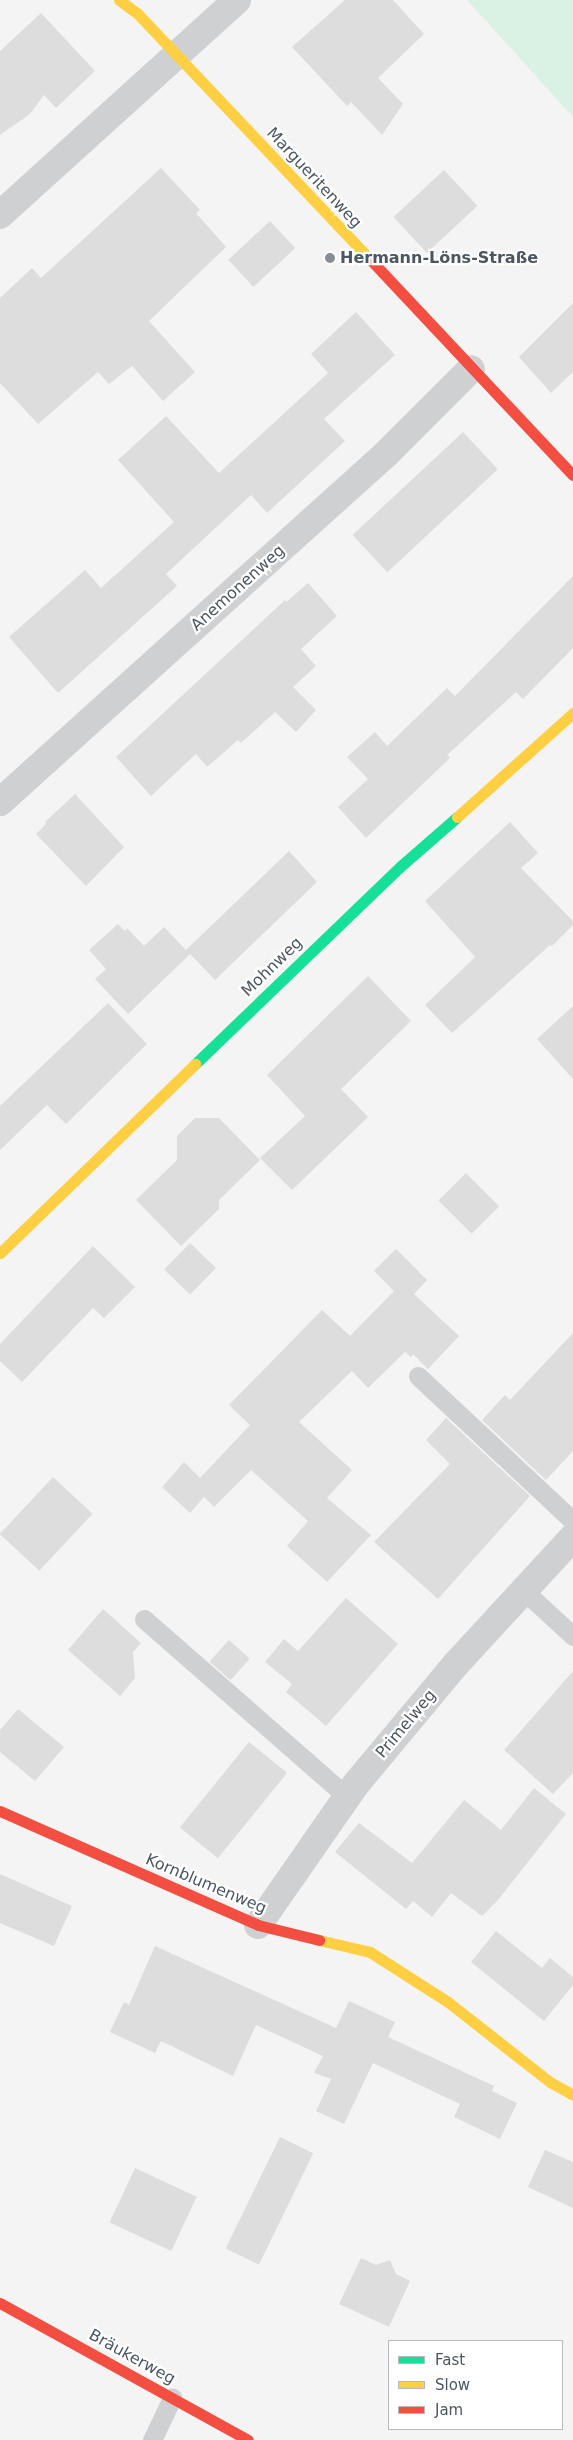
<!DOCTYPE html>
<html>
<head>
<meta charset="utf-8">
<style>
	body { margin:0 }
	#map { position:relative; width:573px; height:2440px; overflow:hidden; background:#f4f4f4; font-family:"DejaVu Sans",sans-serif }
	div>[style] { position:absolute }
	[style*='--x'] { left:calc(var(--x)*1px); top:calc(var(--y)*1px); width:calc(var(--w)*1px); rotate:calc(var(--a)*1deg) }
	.green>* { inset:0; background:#d9f2e3 }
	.building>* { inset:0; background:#ddddde; transform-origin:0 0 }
	.lane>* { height:19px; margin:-9.5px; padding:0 9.5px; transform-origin:9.5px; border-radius:9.5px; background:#ced0d2 }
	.street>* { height:28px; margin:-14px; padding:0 14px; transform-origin:14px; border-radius:14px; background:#ced0d2 }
	.fast>* { height:11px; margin:-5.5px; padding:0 5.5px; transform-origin:5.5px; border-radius:5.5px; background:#16e098 }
	.slow>* { height:11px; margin:-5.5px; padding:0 5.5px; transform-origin:5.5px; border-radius:5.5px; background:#ffcf43 }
	.jam>* { height:11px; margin:-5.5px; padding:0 5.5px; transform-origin:5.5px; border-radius:5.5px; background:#f24e42 }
	.dots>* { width:14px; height:14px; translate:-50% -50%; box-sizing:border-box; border:2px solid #fff; border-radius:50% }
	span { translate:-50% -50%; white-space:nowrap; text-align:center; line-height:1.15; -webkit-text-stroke:4.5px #fff; paint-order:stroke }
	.street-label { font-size:16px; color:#4a5661 }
	.poi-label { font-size:16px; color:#4a5661; font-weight:700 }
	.left { translate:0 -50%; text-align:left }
	.legend { position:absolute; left:388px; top:2340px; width:175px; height:90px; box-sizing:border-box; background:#fff; border:1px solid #b7bbc0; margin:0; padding:6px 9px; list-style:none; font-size:15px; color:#4a5661 }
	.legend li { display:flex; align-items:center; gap:10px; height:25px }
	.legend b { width:25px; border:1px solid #b7bbc0 }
</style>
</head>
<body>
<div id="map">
	<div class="green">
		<div style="clip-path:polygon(467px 0,573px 0,573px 117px)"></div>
	</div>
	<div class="building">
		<div style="clip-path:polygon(345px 0,393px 0,424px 34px,378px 78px,403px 104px,382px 135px,351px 102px,347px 106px,292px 47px)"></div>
		<div style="clip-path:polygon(41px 13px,95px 71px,56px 108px,44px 95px,30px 114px,0 135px,0 51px)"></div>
		<div style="clip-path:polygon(161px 168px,200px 210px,196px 213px,226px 247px,149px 321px,195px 372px,163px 401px,132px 366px,109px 384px,98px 372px,38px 424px,0 383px,0 298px,32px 268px,41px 278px)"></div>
		<div style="left:444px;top:170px;width:49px;height:69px;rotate:47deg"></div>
		<div style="left:270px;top:221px;width:37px;height:57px;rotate:47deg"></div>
		<div style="clip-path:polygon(573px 303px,573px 372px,551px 393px,519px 357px)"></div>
		<div style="clip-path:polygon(356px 312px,395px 355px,324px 419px,345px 441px,267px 513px,251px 495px,166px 574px,177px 586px,58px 693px,9px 637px,85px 570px,101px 588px,174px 522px,118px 460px,166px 416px,219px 473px,328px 373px,311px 354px)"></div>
		<div style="left:463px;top:432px;width:51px;height:151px;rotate:47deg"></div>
		<div style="clip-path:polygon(573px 576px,573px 648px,523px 699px,516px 692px,447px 755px,450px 758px,366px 838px,338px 807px,368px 779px,347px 757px,375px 732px,387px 746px,447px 688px,455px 696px)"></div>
		<div style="clip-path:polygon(308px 583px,337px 616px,301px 649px,316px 666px,293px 687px,316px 710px,296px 732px,275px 712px,241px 743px,238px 740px,207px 767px,196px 754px,151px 796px,116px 757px,285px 600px,286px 602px)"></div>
		<div style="clip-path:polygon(75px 794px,124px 847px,86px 886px,36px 834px,46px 824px,45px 822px)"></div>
		<div style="clip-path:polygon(510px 822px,538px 853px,521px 868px,573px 921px,573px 925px,552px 946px,550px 945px,452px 1033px,425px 1005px,475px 957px,425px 901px)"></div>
		<div style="clip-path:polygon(289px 851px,317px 882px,215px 980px,190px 954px,128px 1014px,95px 979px,106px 969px,89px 950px,118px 924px,125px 931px,127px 928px,144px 946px,164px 927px,186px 950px)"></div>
		<div style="clip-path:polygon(368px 976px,411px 1021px,341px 1089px,368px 1117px,292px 1190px,260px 1158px,305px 1116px,267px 1075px)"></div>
		<div style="clip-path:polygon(108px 1003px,147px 1044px,66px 1124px,47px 1105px,0 1150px,0 1106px)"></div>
		<div style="clip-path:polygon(573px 1006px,573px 1079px,537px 1039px)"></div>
		<div style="clip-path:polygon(195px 1118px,219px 1118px,260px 1160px,219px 1200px,219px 1209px,181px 1246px,136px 1200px,177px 1160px,177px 1136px)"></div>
		<div style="left:466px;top:1173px;width:47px;height:39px;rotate:45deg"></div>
		<div style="left:190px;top:1243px;width:36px;height:37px;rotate:44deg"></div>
		<div style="clip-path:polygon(93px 1246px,135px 1287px,104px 1318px,93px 1308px,22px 1382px,0 1361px,0 1344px)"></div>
		<div style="clip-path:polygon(396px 1249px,427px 1280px,414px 1294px,459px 1336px,428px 1369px,413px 1354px,411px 1357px,405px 1352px,368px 1388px,352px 1371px,299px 1422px,352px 1470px,327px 1498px,371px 1535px,327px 1582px,287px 1546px,308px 1521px,251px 1470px,214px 1507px,204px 1497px,190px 1513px,162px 1487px,184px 1462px,200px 1478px,250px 1425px,229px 1405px,322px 1310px,350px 1336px,394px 1291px,374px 1271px)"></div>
		<div style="clip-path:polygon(573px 1333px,573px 1451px,546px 1480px,482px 1420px,505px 1395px,510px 1400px)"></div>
		<div style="clip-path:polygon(446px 1418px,530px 1496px,438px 1599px,374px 1542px,450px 1464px,426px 1440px)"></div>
		<div style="left:53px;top:1477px;width:54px;height:78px;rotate:43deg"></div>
		<div style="clip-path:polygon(346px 1598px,398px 1644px,326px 1726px,286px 1692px,292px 1684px,265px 1662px,284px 1639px,298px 1651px)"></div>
		<div style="clip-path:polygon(103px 1609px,141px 1643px,133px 1652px,135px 1678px,120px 1696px,68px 1650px)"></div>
		<div style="left:229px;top:1640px;width:28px;height:29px;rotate:42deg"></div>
		<div style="clip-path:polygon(573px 1671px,573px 1773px,553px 1794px,504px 1750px)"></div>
		<div style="clip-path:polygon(18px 1709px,64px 1747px,35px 1781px,0 1752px,0 1730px)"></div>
		<div style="left:249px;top:1742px;width:49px;height:110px;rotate:39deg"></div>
		<div style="clip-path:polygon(534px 1788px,566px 1814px,498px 1900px,482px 1916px,451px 1893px,432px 1917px,413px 1901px,406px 1909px,335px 1852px,359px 1823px,412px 1863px,464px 1800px,501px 1830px)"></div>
		<div style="clip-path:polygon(0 1874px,72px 1906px,54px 1946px,0 1923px)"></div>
		<div style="clip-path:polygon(496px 1931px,542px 1968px,550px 1958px,573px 1977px,573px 1985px,544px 2021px,471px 1962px)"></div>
		<div style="clip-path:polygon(155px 1946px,336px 2028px,349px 2001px,395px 2022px,388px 2037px,494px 2086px,492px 2091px,517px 2103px,500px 2139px,454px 2117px,460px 2104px,373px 2063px,344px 2124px,316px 2111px,331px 2079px,314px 2073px,323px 2056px,256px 2025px,233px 2076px,161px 2041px,155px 2053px,110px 2032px,124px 2002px,129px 2005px)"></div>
		<div style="left:280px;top:2137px;width:37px;height:124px;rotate:26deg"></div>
		<div style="clip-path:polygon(545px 2150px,573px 2162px,573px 2208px,528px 2187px)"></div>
		<div style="left:135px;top:2168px;width:68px;height:60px;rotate:25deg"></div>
		<div style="clip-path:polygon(361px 2258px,376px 2265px,390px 2260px,396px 2274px,410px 2281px,389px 2327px,339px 2304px)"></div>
	</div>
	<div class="lane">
		<div style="--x:418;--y:1376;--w:212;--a:43.1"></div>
		<div style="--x:523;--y:1590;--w:68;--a:42.6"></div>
		<div style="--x:144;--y:1619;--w:270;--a:41.2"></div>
		<div style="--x:152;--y:2440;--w:47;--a:-64.5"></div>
	</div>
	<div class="street">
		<div style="--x:0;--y:215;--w:320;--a:-42.2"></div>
		<div style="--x:0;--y:802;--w:520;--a:-42.04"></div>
		<div style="--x:386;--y:454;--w:120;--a:-45"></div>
		<div style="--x:258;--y:1925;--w:172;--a:-55.2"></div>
		<div style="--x:356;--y:1784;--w:156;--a:-50.2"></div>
		<div style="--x:456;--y:1664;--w:173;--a:-47.3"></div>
	</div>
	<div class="fast">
		<div style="--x:195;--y:1064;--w:287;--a:-43.9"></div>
		<div style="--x:402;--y:865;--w:73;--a:-41.1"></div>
	</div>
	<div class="slow">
		<div style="--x:119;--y:0;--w:22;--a:36"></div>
		<div style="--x:137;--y:13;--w:336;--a:46.6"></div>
		<div style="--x:457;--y:817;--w:156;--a:-41.9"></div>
		<div style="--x:0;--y:1253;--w:272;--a:-44.1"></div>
		<div style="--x:319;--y:1940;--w:52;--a:13.2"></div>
		<div style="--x:370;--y:1952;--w:93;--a:32.7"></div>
		<div style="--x:448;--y:2002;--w:130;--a:38.1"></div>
		<div style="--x:550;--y:2082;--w:26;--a:29"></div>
	</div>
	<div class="jam">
		<div style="--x:368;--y:257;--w:299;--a:46.8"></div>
		<div style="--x:0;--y:1811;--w:282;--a:23.8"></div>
		<div style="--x:258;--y:1925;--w:63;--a:13.8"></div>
		<div style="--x:0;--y:2303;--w:283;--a:28.9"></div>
	</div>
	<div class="dots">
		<div style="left:330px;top:258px;background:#868d94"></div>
	</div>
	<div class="street-label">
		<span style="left:314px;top:178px;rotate:47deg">Margueritenweg</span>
		<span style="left:238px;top:588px;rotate:-42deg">Anemonenweg</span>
		<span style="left:272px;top:967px;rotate:-44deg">Mohnweg</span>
		<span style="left:406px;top:1724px;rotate:-50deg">Primelweg</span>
		<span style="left:206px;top:1884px;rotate:23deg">Kornblumenweg</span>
		<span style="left:132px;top:2357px;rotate:29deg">Bräukerweg</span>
	</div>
	<div class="poi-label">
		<span class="left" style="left:340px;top:258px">Hermann-Löns-Straße</span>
	</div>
	<ul class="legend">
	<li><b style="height:6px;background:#16e098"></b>Fast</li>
	<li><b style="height:6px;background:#ffcf43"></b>Slow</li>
	<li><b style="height:6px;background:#f24e42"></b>Jam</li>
	</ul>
</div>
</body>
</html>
